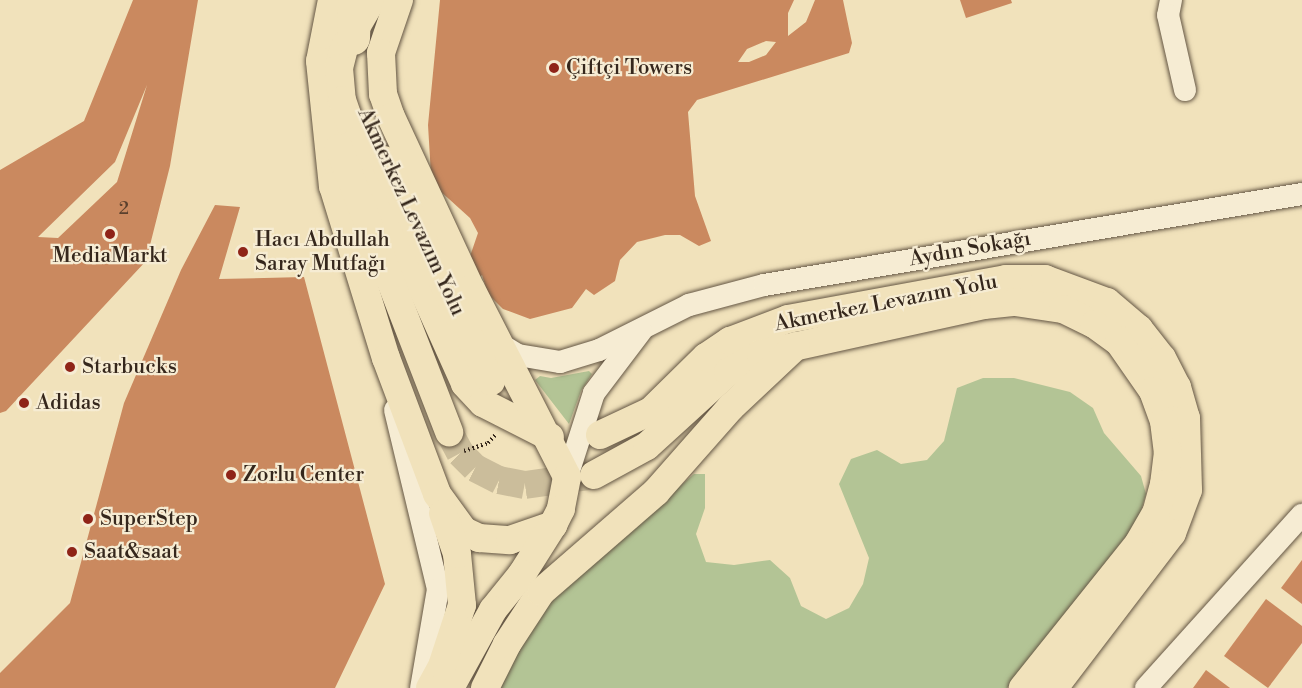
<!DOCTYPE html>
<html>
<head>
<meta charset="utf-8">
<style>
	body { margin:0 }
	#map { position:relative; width:1302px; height:688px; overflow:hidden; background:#f1e2bb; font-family:"Libre Bodoni",serif }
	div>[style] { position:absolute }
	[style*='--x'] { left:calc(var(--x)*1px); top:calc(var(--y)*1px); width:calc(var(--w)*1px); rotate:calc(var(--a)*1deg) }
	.green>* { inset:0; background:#b3c495 }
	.building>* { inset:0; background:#ca895f }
	.major-tunnel>* { height:28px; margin-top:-14px; transform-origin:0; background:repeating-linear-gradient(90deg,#cbbd9b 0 28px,transparent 0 42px) }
	.path>* { height:4px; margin-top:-2px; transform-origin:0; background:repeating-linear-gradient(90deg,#35271c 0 1.5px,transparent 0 4.5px) }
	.roads { filter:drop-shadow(0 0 2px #645644) drop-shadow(0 0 2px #645644) }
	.minor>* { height:22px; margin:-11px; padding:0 11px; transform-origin:11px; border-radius:11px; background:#f6ecd3 }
	.major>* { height:28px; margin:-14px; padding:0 14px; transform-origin:14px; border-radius:14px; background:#f1e2bb }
	.highway>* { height:33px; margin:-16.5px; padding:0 16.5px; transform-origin:16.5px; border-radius:16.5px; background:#f1e2bb }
	.dots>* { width:16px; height:16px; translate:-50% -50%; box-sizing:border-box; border:3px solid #f6ecd3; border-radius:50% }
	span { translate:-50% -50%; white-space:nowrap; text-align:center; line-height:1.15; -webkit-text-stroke:4.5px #f6ecd3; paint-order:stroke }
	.number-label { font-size:18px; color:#5a402d }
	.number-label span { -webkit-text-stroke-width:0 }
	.poi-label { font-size:21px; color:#35271c }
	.left { translate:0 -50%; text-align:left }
	.street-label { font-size:21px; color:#35271c }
</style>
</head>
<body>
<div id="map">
	<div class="green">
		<div style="clip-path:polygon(589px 371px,592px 374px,581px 391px,569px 424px,535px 380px,540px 376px,551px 378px)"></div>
		<div style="clip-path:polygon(983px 378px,1014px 378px,1070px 392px,1093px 408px,1104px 433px,1141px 476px,1146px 494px,1138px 521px,1007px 688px,498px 688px,540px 605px,694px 474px,705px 474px,705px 508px,696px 534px,706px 562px,734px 565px,770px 560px,790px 578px,801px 606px,826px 619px,849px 608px,863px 584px,869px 558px,839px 484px,851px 459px,877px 450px,901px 464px,927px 460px,944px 441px,957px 388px)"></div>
	</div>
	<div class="building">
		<div style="clip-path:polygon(evenodd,133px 0,198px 0,170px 166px,146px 261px,6px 411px,0 413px,0 170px,84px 121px,133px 0,147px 85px,117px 182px,58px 238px,38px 237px,115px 162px,147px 85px)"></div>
		<div style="clip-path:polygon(evenodd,440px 0,794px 0,788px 13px,788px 36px,806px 22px,815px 0,843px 0,852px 43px,849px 53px,697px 100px,688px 112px,695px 196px,711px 241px,699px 246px,680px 235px,665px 235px,637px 242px,620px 260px,615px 281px,594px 295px,586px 289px,572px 308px,530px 319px,503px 309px,488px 294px,482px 275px,474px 281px,467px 265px,478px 233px,470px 218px,439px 190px,431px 175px,428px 125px,440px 0,766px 41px,776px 42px,766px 55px,749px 62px,738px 62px,747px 49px,766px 41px)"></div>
		<div style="clip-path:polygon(960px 0,1011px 0,1012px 3px,966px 18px)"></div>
		<div style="clip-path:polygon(215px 205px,240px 207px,219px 279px,304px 277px,385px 584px,335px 688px,0 688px,0 673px,70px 603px,124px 403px,181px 270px)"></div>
		<div style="clip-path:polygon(1302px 560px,1302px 604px,1281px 588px)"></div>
		<div style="clip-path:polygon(1266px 599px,1302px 626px,1302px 643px,1268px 688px,1224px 656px)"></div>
		<div style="clip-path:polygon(1206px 670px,1230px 688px,1193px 688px)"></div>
	</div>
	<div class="major-tunnel">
		<div style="--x:449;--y:432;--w:24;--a:62"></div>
		<div style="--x:460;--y:453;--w:21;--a:45"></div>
		<div style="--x:475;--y:468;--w:27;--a:27"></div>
		<div style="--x:499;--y:480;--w:26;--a:11"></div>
		<div style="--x:525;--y:485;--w:65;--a:-8"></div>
	</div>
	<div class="path">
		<div style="--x:464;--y:451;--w:25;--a:-18"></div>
		<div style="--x:488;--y:443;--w:12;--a:-48"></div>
	</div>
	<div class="roads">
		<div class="minor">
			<div style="--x:1171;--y:0;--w:15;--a:101"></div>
			<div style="--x:1168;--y:15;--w:77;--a:77.2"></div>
			<div style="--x:498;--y:343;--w:23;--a:31"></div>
			<div style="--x:518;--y:355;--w:43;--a:9.5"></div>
			<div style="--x:560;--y:362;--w:41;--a:-17.1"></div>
			<div style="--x:599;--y:350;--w:101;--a:-26.6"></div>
			<div style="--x:689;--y:305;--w:78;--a:-14.9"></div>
			<div style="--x:764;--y:285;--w:546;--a:-9.6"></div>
			<div style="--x:395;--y:410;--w:184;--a:76.5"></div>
			<div style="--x:438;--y:589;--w:100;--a:99.7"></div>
			<div style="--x:567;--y:477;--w:88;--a:-72.2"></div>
			<div style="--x:594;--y:393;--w:78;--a:-52.8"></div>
			<div style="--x:1146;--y:688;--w:233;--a:-48"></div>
		</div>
		<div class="major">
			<div style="--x:332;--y:0;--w:62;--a:101.1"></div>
			<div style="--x:320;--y:61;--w:126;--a:84.1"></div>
			<div style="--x:333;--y:186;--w:180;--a:72.9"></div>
			<div style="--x:386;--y:358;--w:145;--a:69.4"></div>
			<div style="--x:437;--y:494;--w:46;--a:53.9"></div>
			<div style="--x:464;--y:531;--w:17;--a:25"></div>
			<div style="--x:479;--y:538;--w:31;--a:4"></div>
			<div style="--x:510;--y:540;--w:46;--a:-19.2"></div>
			<div style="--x:372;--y:0;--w:56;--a:120.3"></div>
			<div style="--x:344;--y:48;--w:21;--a:104"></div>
			<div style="--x:339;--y:68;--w:32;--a:85"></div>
			<div style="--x:342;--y:100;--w:43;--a:71.1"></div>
			<div style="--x:356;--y:141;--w:266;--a:65.8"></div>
			<div style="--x:465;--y:384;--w:26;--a:47"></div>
			<div style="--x:483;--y:403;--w:75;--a:26.9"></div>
			<div style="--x:399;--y:0;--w:56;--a:108.8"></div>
			<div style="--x:381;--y:53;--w:41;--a:87.2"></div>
			<div style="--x:383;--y:94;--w:24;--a:71"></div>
			<div style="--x:391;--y:117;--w:190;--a:65.1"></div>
			<div style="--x:471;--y:289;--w:211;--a:62.9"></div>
			<div style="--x:567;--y:477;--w:33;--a:101"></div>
			<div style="--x:561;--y:509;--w:18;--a:117"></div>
			<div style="--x:553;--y:525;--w:58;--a:122.3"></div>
			<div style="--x:522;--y:574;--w:46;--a:128.9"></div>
			<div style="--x:493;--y:610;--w:89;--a:118.9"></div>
			<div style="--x:339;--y:148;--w:305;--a:68.8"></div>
			<div style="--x:384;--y:160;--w:246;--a:64.2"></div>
			<div style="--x:600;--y:435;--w:56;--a:-25.2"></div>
			<div style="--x:651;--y:411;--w:77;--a:-44.5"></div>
			<div style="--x:706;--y:357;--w:29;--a:-34"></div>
			<div style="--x:730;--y:341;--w:62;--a:-20.8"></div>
			<div style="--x:788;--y:319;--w:222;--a:-10.4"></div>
			<div style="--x:1006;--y:279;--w:39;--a:0"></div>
			<div style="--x:1045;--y:279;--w:66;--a:20.4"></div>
			<div style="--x:1107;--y:302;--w:42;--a:40.2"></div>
			<div style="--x:1139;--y:329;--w:37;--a:52"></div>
			<div style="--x:1162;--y:358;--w:33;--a:63"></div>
			<div style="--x:1177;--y:387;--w:32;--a:74"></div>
			<div style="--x:1186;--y:418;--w:72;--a:88.4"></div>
			<div style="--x:1188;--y:490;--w:46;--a:110.4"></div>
			<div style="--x:1172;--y:533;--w:195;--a:127.3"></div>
			<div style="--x:594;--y:475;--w:60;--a:-28.7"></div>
			<div style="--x:647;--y:446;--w:110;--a:-42.4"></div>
			<div style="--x:728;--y:372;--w:38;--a:-29"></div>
			<div style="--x:761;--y:354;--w:228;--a:-12.4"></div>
			<div style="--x:984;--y:305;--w:31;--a:-6"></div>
			<div style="--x:1015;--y:302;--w:49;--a:8.3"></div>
			<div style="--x:1063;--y:309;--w:34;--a:26"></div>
			<div style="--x:1094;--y:324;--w:31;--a:36"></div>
			<div style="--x:1119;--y:342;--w:60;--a:55.2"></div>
			<div style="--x:1153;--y:391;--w:32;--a:70"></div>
			<div style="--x:1164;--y:421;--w:31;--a:83"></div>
			<div style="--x:1168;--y:452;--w:32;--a:97"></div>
			<div style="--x:1164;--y:484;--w:30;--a:105"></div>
			<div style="--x:1156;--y:513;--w:34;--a:120"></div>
			<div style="--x:1139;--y:543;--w:186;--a:128.7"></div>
			<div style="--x:430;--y:688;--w:25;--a:-61"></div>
			<div style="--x:442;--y:666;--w:64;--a:-71.8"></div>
			<div style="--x:462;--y:605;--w:51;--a:-95.6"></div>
			<div style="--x:457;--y:554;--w:43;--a:-108.9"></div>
			<div style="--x:485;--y:688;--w:49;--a:-63.4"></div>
			<div style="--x:507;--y:644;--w:62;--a:-56.8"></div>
			<div style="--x:541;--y:592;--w:152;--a:-41"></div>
			<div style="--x:656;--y:492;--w:113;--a:-48.6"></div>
			<div style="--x:731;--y:407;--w:89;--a:-43.2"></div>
		</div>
		<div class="highway">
			<div style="--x:353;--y:38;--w:38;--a:-88"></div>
		</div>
	</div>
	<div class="dots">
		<div style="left:554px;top:68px;background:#8f2418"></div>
		<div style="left:110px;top:234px;background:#8f2418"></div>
		<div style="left:243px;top:252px;background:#8f2418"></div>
		<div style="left:70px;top:367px;background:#8f2418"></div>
		<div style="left:24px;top:403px;background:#8f2418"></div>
		<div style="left:231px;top:475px;background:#8f2418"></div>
		<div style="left:88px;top:519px;background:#8f2418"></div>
		<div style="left:72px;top:552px;background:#8f2418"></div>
	</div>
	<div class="number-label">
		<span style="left:124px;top:209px">2</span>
	</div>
	<div class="poi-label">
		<span class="left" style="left:566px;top:68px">Çiftçi Towers</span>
		<span class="left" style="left:255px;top:252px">Hacı Abdullah<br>Saray Mutfağı</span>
		<span style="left:110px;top:256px">MediaMarkt</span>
		<span class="left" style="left:82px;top:367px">Starbucks</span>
		<span class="left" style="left:36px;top:403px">Adidas</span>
		<span class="left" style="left:243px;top:475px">Zorlu Center</span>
		<span class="left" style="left:100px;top:519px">SuperStep</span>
		<span class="left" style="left:84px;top:552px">Saat&amp;saat</span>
	</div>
	<div class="street-label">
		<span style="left:411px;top:212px;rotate:65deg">Akmerkez Levazım Yolu</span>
		<span style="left:970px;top:249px;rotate:-10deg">Aydın Sokağı</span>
		<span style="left:886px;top:303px;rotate:-11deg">Akmerkez Levazım Yolu</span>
	</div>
</div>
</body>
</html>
